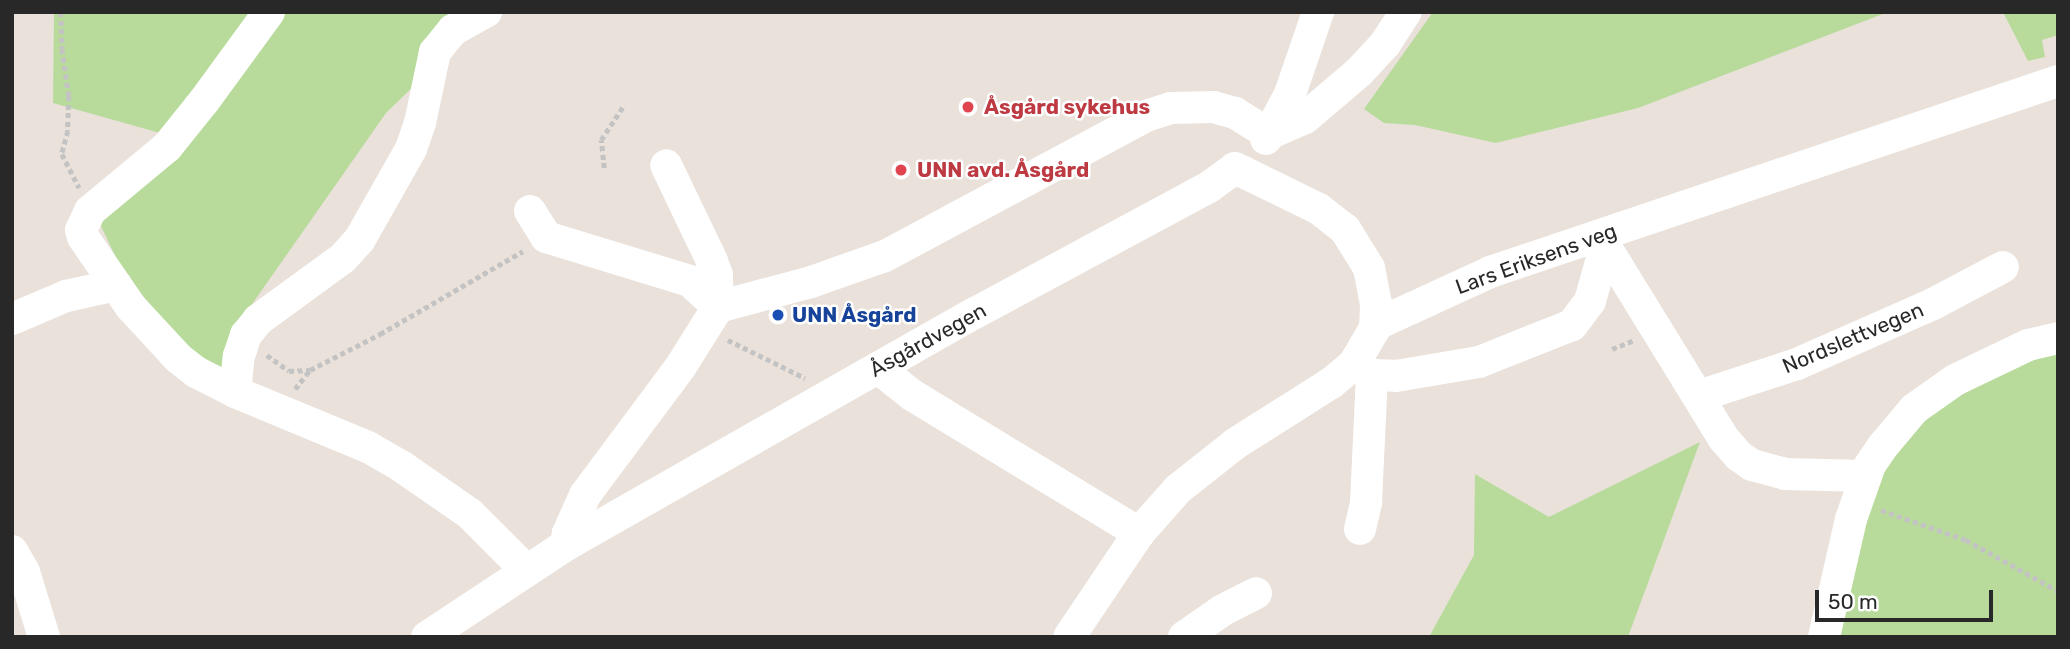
<!DOCTYPE html>
<html>
<head>
<meta charset="utf-8">
<style>
	body { margin:0 }
	#map { position:relative; width:2070px; height:649px; overflow:hidden; background:#e9e1da; font-family:Rubik,sans-serif }
	div>[style] { position:absolute }
	[style*='--x'] { left:calc(var(--x)*1px); top:calc(var(--y)*1px); width:calc(var(--w)*1px); rotate:calc(var(--a)*1deg) }
	.green>* { inset:0; background:#b8db9c }
	.path>* { height:4.5px; margin-top:-2.25px; transform-origin:0; background:repeating-linear-gradient(90deg,#c3c3c3 0 5px,transparent 0 8.5px) }
	.minor>* { height:32px; margin:-16px; padding:0 16px; transform-origin:16px; border-radius:16px; background:#fff }
	.dots>* { width:19px; height:19px; translate:-50% -50%; box-sizing:border-box; border:4px solid #fff; border-radius:50% }
	span { translate:-50% -50%; white-space:nowrap; text-align:center; line-height:1.15; -webkit-text-stroke:5px #fff; paint-order:stroke }
	.health-label { font-size:21px; color:#be3a42; font-weight:700 }
	.left { translate:0 -50%; text-align:left }
	.street-label { font-size:21px; color:#282828 }
	.transit-label { font-size:21px; color:#164399; font-weight:700 }
	.frame { position:absolute; inset:0; border:14px solid #282828; pointer-events:none }
	.scale { position:absolute; left:1815px; top:590px; width:178px; height:32px; box-sizing:border-box; border:4px solid #282828; border-top:0; padding-left:9px; font-size:21px; line-height:24px; white-space:nowrap; color:#282828; -webkit-text-stroke:5px #fff; paint-order:stroke }
</style>
</head>
<body>
<div id="map">
	<div class="green">
		<div style="clip-path:polygon(54px 12px,490px 12px,386px 113px,236px 327px,223px 378px,137px 302px,101px 226px,101px 217px,178px 138px,53px 103px)"></div>
		<div style="clip-path:polygon(1433px 12px,1888px 12px,1638px 108px,1496px 143px,1415px 125px,1384px 123px,1364px 109px)"></div>
		<div style="clip-path:polygon(2003px 12px,2058px 12px,2058px 35px,2042px 40px,2045px 57px,2028px 61px)"></div>
		<div style="clip-path:polygon(2058px 354px,2058px 637px,1833px 637px,1871px 483px,1924px 409px,2023px 357px)"></div>
		<div style="clip-path:polygon(1700px 442px,1628px 637px,1429px 637px,1474px 555px,1475px 474px,1549px 517px)"></div>
	</div>
	<div class="path">
		<div style="--x:61;--y:12;--w:37;--a:88"></div>
		<div style="--x:62;--y:49;--w:48;--a:81.5"></div>
		<div style="--x:69;--y:96;--w:35;--a:92"></div>
		<div style="--x:68;--y:131;--w:24;--a:105"></div>
		<div style="--x:62;--y:154;--w:38;--a:63"></div>
		<div style="--x:604;--y:168;--w:28;--a:-96"></div>
		<div style="--x:601;--y:140;--w:42;--a:-56.7"></div>
		<div style="--x:728;--y:340;--w:86;--a:26.3"></div>
		<div style="--x:1612;--y:349;--w:24;--a:-22"></div>
		<div style="--x:267;--y:355;--w:27;--a:36"></div>
		<div style="--x:289;--y:371;--w:21;--a:-3"></div>
		<div style="--x:310;--y:370;--w:79;--a:-27.2"></div>
		<div style="--x:380;--y:334;--w:165;--a:-30.1"></div>
		<div style="--x:295;--y:389;--w:23;--a:-52"></div>
		<div style="--x:1881;--y:510;--w:90;--a:19.4"></div>
		<div style="--x:1966;--y:540;--w:105;--a:29"></div>
	</div>
	<div class="minor">
		<div style="--x:269;--y:12;--w:110;--a:126.1"></div>
		<div style="--x:204;--y:101;--w:59;--a:128.8"></div>
		<div style="--x:167;--y:147;--w:100;--a:140.3"></div>
		<div style="--x:90;--y:211;--w:21;--a:115"></div>
		<div style="--x:81;--y:230;--w:7;--a:74"></div>
		<div style="--x:83;--y:237;--w:85;--a:55.6"></div>
		<div style="--x:131;--y:307;--w:69;--a:47.3"></div>
		<div style="--x:178;--y:358;--w:23;--a:38"></div>
		<div style="--x:196;--y:372;--w:44;--a:27.1"></div>
		<div style="--x:235;--y:392;--w:144;--a:22.5"></div>
		<div style="--x:368;--y:447;--w:38;--a:30"></div>
		<div style="--x:401;--y:466;--w:84;--a:34.8"></div>
		<div style="--x:470;--y:514;--w:79;--a:45"></div>
		<div style="--x:1266;--y:139;--w:51;--a:-61.9"></div>
		<div style="--x:1290;--y:94;--w:87;--a:-71.1"></div>
		<div style="--x:530;--y:211;--w:31;--a:58"></div>
		<div style="--x:546;--y:237;--w:151;--a:17"></div>
		<div style="--x:690;--y:281;--w:38;--a:43"></div>
		<div style="--x:1599;--y:236;--w:238;--a:58.4"></div>
		<div style="--x:1724;--y:439;--w:23;--a:49"></div>
		<div style="--x:1739;--y:456;--w:16;--a:35"></div>
		<div style="--x:1752;--y:465;--w:34;--a:15"></div>
		<div style="--x:1785;--y:474;--w:81;--a:1.4"></div>
		<div style="--x:718;--y:307;--w:96;--a:-15"></div>
		<div style="--x:811;--y:282;--w:78;--a:-19.4"></div>
		<div style="--x:885;--y:256;--w:296;--a:-28.2"></div>
		<div style="--x:1146;--y:116;--w:26;--a:-18"></div>
		<div style="--x:1171;--y:108;--w:42;--a:-1.4"></div>
		<div style="--x:1213;--y:107;--w:23;--a:15"></div>
		<div style="--x:1235;--y:113;--w:40;--a:32"></div>
		<div style="--x:1269;--y:134;--w:39;--a:-24"></div>
		<div style="--x:1305;--y:118;--w:71;--a:-40.4"></div>
		<div style="--x:1359;--y:72;--w:38;--a:-47"></div>
		<div style="--x:1385;--y:44;--w:38;--a:-57"></div>
		<div style="--x:12;--y:319;--w:59;--a:-23.1"></div>
		<div style="--x:66;--y:296;--w:51;--a:-12.4"></div>
		<div style="--x:1375;--y:325;--w:127;--a:-24.7"></div>
		<div style="--x:1490;--y:272;--w:599;--a:-18.59"></div>
		<div style="--x:1354;--y:364;--w:21;--a:31"></div>
		<div style="--x:1372;--y:375;--w:24;--a:2"></div>
		<div style="--x:1396;--y:376;--w:84;--a:-9.6"></div>
		<div style="--x:1479;--y:362;--w:100;--a:-21.7"></div>
		<div style="--x:1572;--y:325;--w:30;--a:-53"></div>
		<div style="--x:1590;--y:301;--w:59;--a:-74.3"></div>
		<div style="--x:878;--y:368;--w:43;--a:38.5"></div>
		<div style="--x:912;--y:395;--w:266;--a:31.3"></div>
		<div style="--x:235;--y:392;--w:36;--a:-84"></div>
		<div style="--x:239;--y:356;--w:22;--a:-72"></div>
		<div style="--x:246;--y:335;--w:19;--a:-51"></div>
		<div style="--x:258;--y:320;--w:105;--a:-36.1"></div>
		<div style="--x:343;--y:258;--w:25;--a:-48"></div>
		<div style="--x:360;--y:239;--w:103;--a:-60.5"></div>
		<div style="--x:411;--y:149;--w:28;--a:-71"></div>
		<div style="--x:420;--y:123;--w:73;--a:-78.1"></div>
		<div style="--x:435;--y:52;--w:28;--a:-51"></div>
		<div style="--x:453;--y:30;--w:38;--a:-29"></div>
		<div style="--x:1699;--y:396;--w:103;--a:-18.1"></div>
		<div style="--x:1797;--y:364;--w:149;--a:-23.8"></div>
		<div style="--x:1933;--y:304;--w:79;--a:-27.9"></div>
		<div style="--x:1360;--y:529;--w:28;--a:-77"></div>
		<div style="--x:1366;--y:502;--w:127;--a:-87.3"></div>
		<div style="--x:566;--y:545;--w:12;--a:-81"></div>
		<div style="--x:568;--y:533;--w:42;--a:-65.9"></div>
		<div style="--x:585;--y:495;--w:161;--a:-53.3"></div>
		<div style="--x:681;--y:366;--w:70;--a:-57.9"></div>
		<div style="--x:718;--y:307;--w:32;--a:-92"></div>
		<div style="--x:717;--y:275;--w:15;--a:-110"></div>
		<div style="--x:712;--y:261;--w:106;--a:-115.6"></div>
		<div style="--x:12;--y:551;--w:24;--a:60"></div>
		<div style="--x:24;--y:572;--w:68;--a:72.9"></div>
		<div style="--x:427;--y:637;--w:167;--a:-33.5"></div>
		<div style="--x:566;--y:545;--w:470;--a:-29.6"></div>
		<div style="--x:975;--y:313;--w:266;--a:-28.3"></div>
		<div style="--x:1209;--y:187;--w:32;--a:-36"></div>
		<div style="--x:1235;--y:168;--w:93;--a:26"></div>
		<div style="--x:1319;--y:209;--w:33;--a:38"></div>
		<div style="--x:1345;--y:229;--w:46;--a:58.4"></div>
		<div style="--x:1369;--y:268;--w:36;--a:79"></div>
		<div style="--x:1376;--y:303;--w:25;--a:92"></div>
		<div style="--x:1375;--y:328;--w:42;--a:120.3"></div>
		<div style="--x:1354;--y:364;--w:30;--a:140"></div>
		<div style="--x:1331;--y:383;--w:114;--a:147.6"></div>
		<div style="--x:1235;--y:444;--w:73;--a:141.7"></div>
		<div style="--x:1178;--y:489;--w:59;--a:131.6"></div>
		<div style="--x:1139;--y:533;--w:125;--a:123.9"></div>
		<div style="--x:1184;--y:637;--w:47;--a:-34.7"></div>
		<div style="--x:1223;--y:610;--w:37;--a:-27"></div>
		<div style="--x:1824;--y:637;--w:121;--a:-77.1"></div>
		<div style="--x:1851;--y:519;--w:57;--a:-70.6"></div>
		<div style="--x:1870;--y:465;--w:23;--a:-56"></div>
		<div style="--x:1883;--y:446;--w:48;--a:-50"></div>
		<div style="--x:1914;--y:409;--w:50;--a:-35.3"></div>
		<div style="--x:1955;--y:380;--w:81;--a:-25.6"></div>
		<div style="--x:2028;--y:345;--w:31;--a:-13"></div>
	</div>
	<div class="dots">
		<div style="left:968px;top:107px;background:#e0444e"></div>
		<div style="left:901px;top:170px;background:#e0444e"></div>
		<div style="left:778px;top:315px;background:#1a4fb4"></div>
	</div>
	<div class="health-label">
		<span class="left" style="left:984px;top:107px">Åsgård sykehus</span>
		<span class="left" style="left:917px;top:170px">UNN avd. Åsgård</span>
	</div>
	<div class="street-label">
		<span style="left:1536px;top:259px;rotate:-20deg">Lars Eriksens veg</span>
		<span style="left:1853px;top:338px;rotate:-23deg">Nordslettvegen</span>
		<span style="left:928px;top:340px;rotate:-29deg">Åsgårdvegen</span>
	</div>
	<div class="transit-label">
		<span class="left" style="left:792px;top:315px">UNN Åsgård</span>
	</div>
	<div class="frame"></div>
	<div class="scale">50 m</div>
</div>
</body>
</html>
